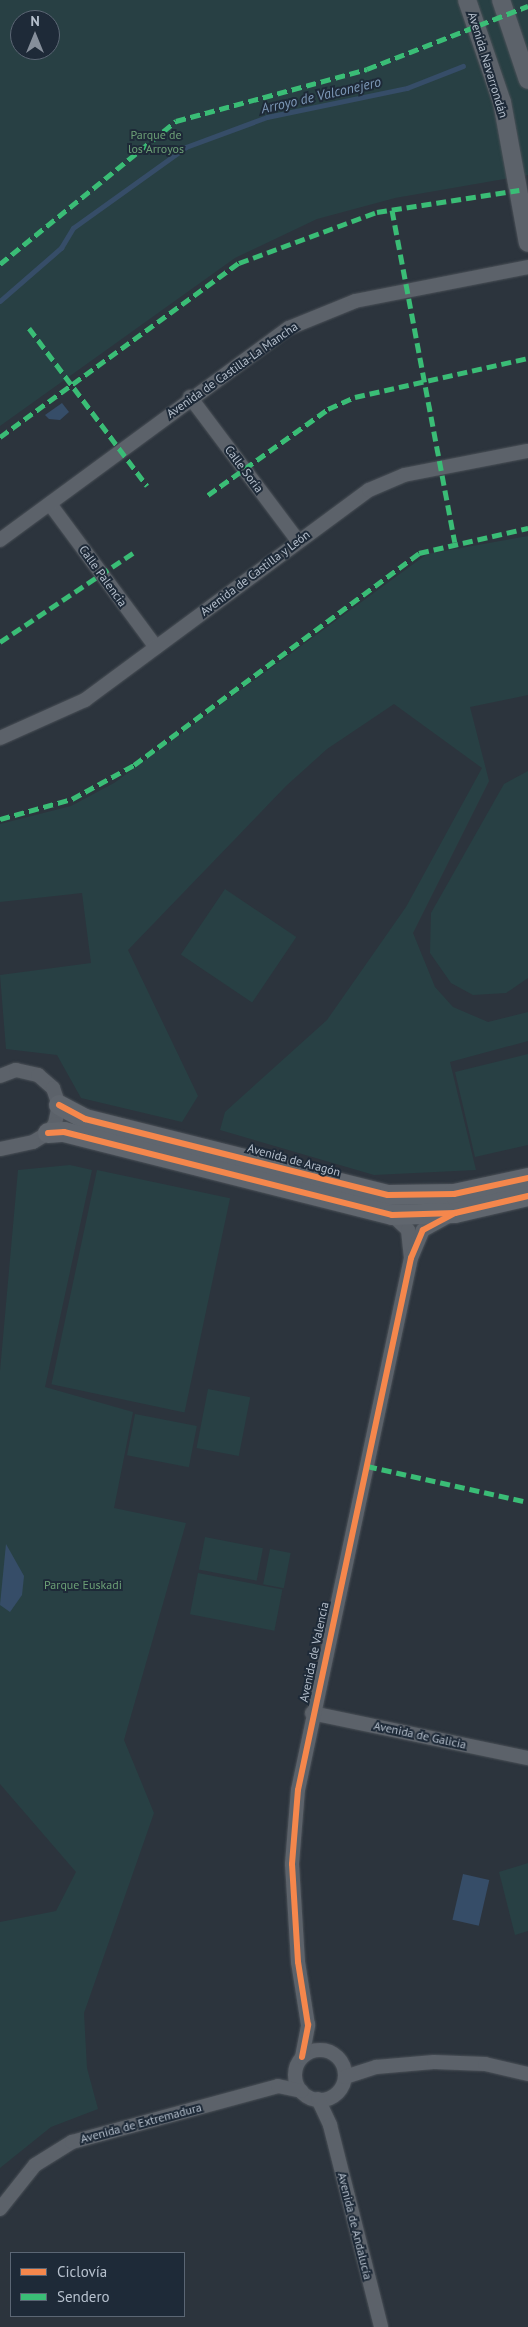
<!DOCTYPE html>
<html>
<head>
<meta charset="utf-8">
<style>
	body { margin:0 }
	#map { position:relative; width:528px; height:2327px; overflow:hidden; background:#2c343d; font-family:"PT Sans",sans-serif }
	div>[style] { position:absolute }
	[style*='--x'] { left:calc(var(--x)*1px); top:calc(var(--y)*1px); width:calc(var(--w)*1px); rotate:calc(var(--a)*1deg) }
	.green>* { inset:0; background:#284044; transform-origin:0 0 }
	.water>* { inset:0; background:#364d68; transform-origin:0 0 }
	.stream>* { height:4.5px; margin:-2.25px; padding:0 2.25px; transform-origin:2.25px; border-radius:2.25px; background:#364d68 }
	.roads { filter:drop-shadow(0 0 1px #4a5057) drop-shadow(0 0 1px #4a5057) }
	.minor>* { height:14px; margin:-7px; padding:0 7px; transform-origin:7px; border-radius:7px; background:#5c626a }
	.minor>.ring { margin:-7px; padding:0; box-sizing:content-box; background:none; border:14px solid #5c626a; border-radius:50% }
	.tertiary>* { height:18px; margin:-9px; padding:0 9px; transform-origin:9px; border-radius:9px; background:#5c626a }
	.secondary>* { height:20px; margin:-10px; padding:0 10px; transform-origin:10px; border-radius:10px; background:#60666e }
	.quiet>* { height:5px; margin-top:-2.5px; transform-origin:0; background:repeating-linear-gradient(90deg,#3abd76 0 10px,transparent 0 15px) }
	.cycleway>* { height:6px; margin:-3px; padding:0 3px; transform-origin:3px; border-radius:3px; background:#f5874c }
	span { translate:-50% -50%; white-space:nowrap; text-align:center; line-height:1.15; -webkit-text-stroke:4px #1e2a38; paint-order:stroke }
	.street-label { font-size:12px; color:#b6c0cd }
	.park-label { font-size:12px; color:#6c9f76 }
	.water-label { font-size:14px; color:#7c97b6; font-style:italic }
	.legend { position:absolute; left:10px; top:2252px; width:175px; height:65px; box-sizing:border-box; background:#1e2a38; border:1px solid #5b6674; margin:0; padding:6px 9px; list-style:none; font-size:15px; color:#b6c0cd }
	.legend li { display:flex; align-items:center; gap:10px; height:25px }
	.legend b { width:25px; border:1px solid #5b6674 }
	.north { position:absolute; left:10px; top:10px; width:50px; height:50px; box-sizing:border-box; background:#1e2a38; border:1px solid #5b6674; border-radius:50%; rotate:0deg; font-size:14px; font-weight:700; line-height:20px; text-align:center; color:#b6c0cd }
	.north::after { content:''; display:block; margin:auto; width:18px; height:22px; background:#868f9b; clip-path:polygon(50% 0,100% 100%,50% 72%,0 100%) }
</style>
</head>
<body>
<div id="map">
	<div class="green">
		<div style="clip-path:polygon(evenodd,0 0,528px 0,528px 175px,395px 198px,317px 219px,235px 258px,0 426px,0 0,20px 20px,50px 20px,50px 50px,20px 50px,20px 20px)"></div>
		<div style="clip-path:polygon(528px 536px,528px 695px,470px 707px,489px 781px,413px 933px,435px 987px,453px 1007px,488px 1022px,528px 1012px,528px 1041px,450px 1062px,476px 1170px,374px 1175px,220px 1130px,225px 1112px,327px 1020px,406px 907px,482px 768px,394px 704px,327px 749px,286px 786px,128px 950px,198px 1096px,182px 1122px,81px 1098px,57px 1055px,6px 1049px,0 975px,91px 963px,82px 893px,0 902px,0 824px,71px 806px,114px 783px,427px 554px)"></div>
		<div style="clip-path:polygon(528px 771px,528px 978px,506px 993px,473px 995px,451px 983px,430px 953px,431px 913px,504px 784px)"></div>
		<div style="left:225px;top:889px;width:86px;height:79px;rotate:34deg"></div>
		<div style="clip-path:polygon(528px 1054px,528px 1145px,475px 1157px,455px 1072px)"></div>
		<div style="clip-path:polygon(70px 1165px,92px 1170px,45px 1387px,133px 1412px,114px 1508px,186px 1523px,124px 1740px,154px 1813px,84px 2013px,87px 2068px,98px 2109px,51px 2127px,0 2168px,0 1922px,56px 1911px,76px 1872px,0 1784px,0 1371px,18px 1170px)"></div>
		<div style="left:97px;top:1170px;width:136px;height:219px;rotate:12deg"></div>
		<div style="left:208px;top:1389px;width:43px;height:60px;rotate:11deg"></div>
		<div style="left:135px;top:1414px;width:63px;height:42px;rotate:11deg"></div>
		<div style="left:205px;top:1537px;width:59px;height:33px;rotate:11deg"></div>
		<div style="left:270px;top:1549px;width:21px;height:36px;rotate:11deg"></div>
		<div style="left:198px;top:1573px;width:86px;height:42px;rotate:11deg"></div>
		<div style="clip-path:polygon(528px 1863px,528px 1931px,515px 1935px,499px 1872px)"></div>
	</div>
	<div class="water">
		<div style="clip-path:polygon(62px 403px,69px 412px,60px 420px,49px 419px,45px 415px)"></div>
		<div style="clip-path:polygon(6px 1544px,24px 1576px,22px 1595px,10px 1612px,0 1605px)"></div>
		<div style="left:463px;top:1874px;width:27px;height:47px;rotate:13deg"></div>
	</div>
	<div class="stream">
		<div style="--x:0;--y:301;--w:81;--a:-41"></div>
		<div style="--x:61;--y:248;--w:23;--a:-59"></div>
		<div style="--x:73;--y:228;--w:139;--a:-35.6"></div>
		<div style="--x:186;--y:147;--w:86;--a:-20.3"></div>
		<div style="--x:267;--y:117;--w:143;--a:-11.7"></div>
		<div style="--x:407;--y:88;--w:60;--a:-21.4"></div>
	</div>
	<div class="roads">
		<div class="minor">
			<div style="--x:190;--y:397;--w:180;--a:53.1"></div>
			<div style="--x:50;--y:504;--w:178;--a:53.5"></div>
			<div style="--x:0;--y:540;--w:358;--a:-36.3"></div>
			<div style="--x:289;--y:328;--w:71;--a:-22.2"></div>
			<div style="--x:355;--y:301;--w:176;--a:-11.1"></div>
			<div style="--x:0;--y:738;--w:93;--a:-24.1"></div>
			<div style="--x:85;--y:700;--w:353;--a:-36.5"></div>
			<div style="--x:369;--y:490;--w:38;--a:-23"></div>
			<div style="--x:404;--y:475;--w:126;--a:-11"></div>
			<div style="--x:0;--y:1076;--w:17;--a:-21"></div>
			<div style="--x:16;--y:1070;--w:23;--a:13"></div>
			<div style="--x:38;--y:1075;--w:20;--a:41"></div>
			<div style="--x:53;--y:1088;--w:18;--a:71"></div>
			<div style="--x:59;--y:1105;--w:19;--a:102"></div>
			<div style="--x:55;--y:1124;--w:11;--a:128"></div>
			<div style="--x:48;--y:1133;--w:17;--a:149"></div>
			<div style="--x:33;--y:1142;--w:34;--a:168"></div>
			<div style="--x:392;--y:1215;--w:22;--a:43"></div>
			<div style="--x:408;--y:1230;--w:27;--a:84"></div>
			<div style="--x:312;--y:1713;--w:221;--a:11.8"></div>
			<div class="ring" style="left:295px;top:2050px;width:36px;height:36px"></div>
			<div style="--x:302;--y:2057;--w:33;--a:-79"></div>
			<div style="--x:308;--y:2025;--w:64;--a:-99"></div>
			<div style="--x:298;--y:1962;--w:98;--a:-93.5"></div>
			<div style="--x:292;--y:1864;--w:74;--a:-85.4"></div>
			<div style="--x:298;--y:1790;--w:544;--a:-78.01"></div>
			<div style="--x:411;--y:1258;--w:30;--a:-67"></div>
			<div style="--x:423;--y:1230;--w:31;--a:-29"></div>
			<div style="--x:345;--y:2077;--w:33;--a:-18"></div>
			<div style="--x:376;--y:2067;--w:58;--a:-4.9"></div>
			<div style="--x:434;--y:2062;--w:51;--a:2.2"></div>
			<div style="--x:485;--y:2064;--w:44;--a:13.1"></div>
			<div style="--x:318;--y:2099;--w:29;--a:65"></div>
			<div style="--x:330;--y:2125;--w:208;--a:75.8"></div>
			<div style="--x:0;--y:2209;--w:56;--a:-51.5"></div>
			<div style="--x:35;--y:2165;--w:44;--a:-31.9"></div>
			<div style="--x:72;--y:2142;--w:213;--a:-15.2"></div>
			<div style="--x:278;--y:2086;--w:24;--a:12"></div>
		</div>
		<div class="tertiary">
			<div style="--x:467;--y:0;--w:108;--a:71.1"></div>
			<div style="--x:502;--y:102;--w:143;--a:79.6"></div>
			<div style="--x:501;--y:0;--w:84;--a:71.4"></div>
		</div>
		<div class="secondary">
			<div style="--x:59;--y:1105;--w:30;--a:28"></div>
			<div style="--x:85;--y:1119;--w:312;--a:14.1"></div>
			<div style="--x:388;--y:1195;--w:66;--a:-0.9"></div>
			<div style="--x:454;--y:1194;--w:76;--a:-12.2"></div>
			<div style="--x:48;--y:1133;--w:16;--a:-4"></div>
			<div style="--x:64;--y:1132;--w:338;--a:14.2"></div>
			<div style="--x:392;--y:1215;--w:63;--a:-1.8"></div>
			<div style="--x:455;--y:1213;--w:75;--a:-13.1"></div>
		</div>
	</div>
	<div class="quiet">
		<div style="--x:392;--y:210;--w:338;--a:79.3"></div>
		<div style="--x:0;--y:264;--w:227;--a:-39.1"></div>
		<div style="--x:176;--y:121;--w:198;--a:-15.2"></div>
		<div style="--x:367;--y:69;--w:173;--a:-21.4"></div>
		<div style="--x:29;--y:328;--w:197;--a:53.2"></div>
		<div style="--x:0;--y:437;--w:296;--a:-36.1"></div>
		<div style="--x:239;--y:263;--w:147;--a:-20.3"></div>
		<div style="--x:377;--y:212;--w:144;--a:-8.8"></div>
		<div style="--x:208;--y:495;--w:148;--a:-35.6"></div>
		<div style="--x:328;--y:409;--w:30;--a:-24"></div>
		<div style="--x:355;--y:397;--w:177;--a:-12.7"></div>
		<div style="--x:0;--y:642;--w:164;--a:-33.8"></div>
		<div style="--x:0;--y:819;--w:75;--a:-15.5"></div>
		<div style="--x:72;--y:799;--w:71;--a:-28.7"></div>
		<div style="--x:134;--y:765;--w:355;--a:-36.6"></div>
		<div style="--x:419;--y:553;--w:112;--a:-12.9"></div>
		<div style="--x:367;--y:1466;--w:165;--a:12.6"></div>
	</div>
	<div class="cycleway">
		<div style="--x:59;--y:1105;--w:30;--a:28"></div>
		<div style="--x:85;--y:1119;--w:312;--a:14.1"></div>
		<div style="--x:388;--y:1195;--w:66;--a:-0.9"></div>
		<div style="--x:454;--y:1194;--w:76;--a:-12.2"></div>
		<div style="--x:48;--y:1133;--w:16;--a:-4"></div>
		<div style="--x:64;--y:1132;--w:338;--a:14.2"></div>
		<div style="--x:392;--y:1215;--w:63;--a:-1.8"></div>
		<div style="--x:455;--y:1213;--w:75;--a:-13.1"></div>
		<div style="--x:302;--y:2057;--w:33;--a:-79"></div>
		<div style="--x:308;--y:2025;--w:64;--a:-99"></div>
		<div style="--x:298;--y:1962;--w:98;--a:-93.5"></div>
		<div style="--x:292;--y:1864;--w:74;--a:-85.4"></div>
		<div style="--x:298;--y:1790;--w:544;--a:-78.01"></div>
		<div style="--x:411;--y:1258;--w:30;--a:-67"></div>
		<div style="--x:423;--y:1230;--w:36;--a:-28"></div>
	</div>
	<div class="street-label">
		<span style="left:488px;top:65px;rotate:73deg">Avenida Navarrondán</span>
		<span style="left:232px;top:370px;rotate:-35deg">Avenida de Castilla-La Mancha</span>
		<span style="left:244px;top:469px;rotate:53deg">Calle Soria</span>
		<span style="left:255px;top:573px;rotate:-37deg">Avenida de Castilla y León</span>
		<span style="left:103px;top:576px;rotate:54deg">Calle Palencia</span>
		<span style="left:294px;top:1160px;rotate:15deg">Avenida de Aragón</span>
		<span style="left:314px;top:1652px;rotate:-78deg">Avenida de Valencia</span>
		<span style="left:420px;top:1735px;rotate:12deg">Avenida de Galicia</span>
		<span style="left:141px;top:2123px;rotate:-15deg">Avenida de Extremadura</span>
		<span style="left:355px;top:2226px;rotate:76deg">Avenida de Andalucía</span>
	</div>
	<div class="park-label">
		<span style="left:156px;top:142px">Parque de<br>los Arroyos</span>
		<span style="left:83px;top:1585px">Parque Euskadi</span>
	</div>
	<div class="water-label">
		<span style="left:321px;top:95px;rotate:-13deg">Arroyo de Valconejero</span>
	</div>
	<ul class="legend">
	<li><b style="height:6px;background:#f5874c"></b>Ciclovía</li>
	<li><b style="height:6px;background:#3abd76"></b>Sendero</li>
	</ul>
	<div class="north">N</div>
</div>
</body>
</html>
